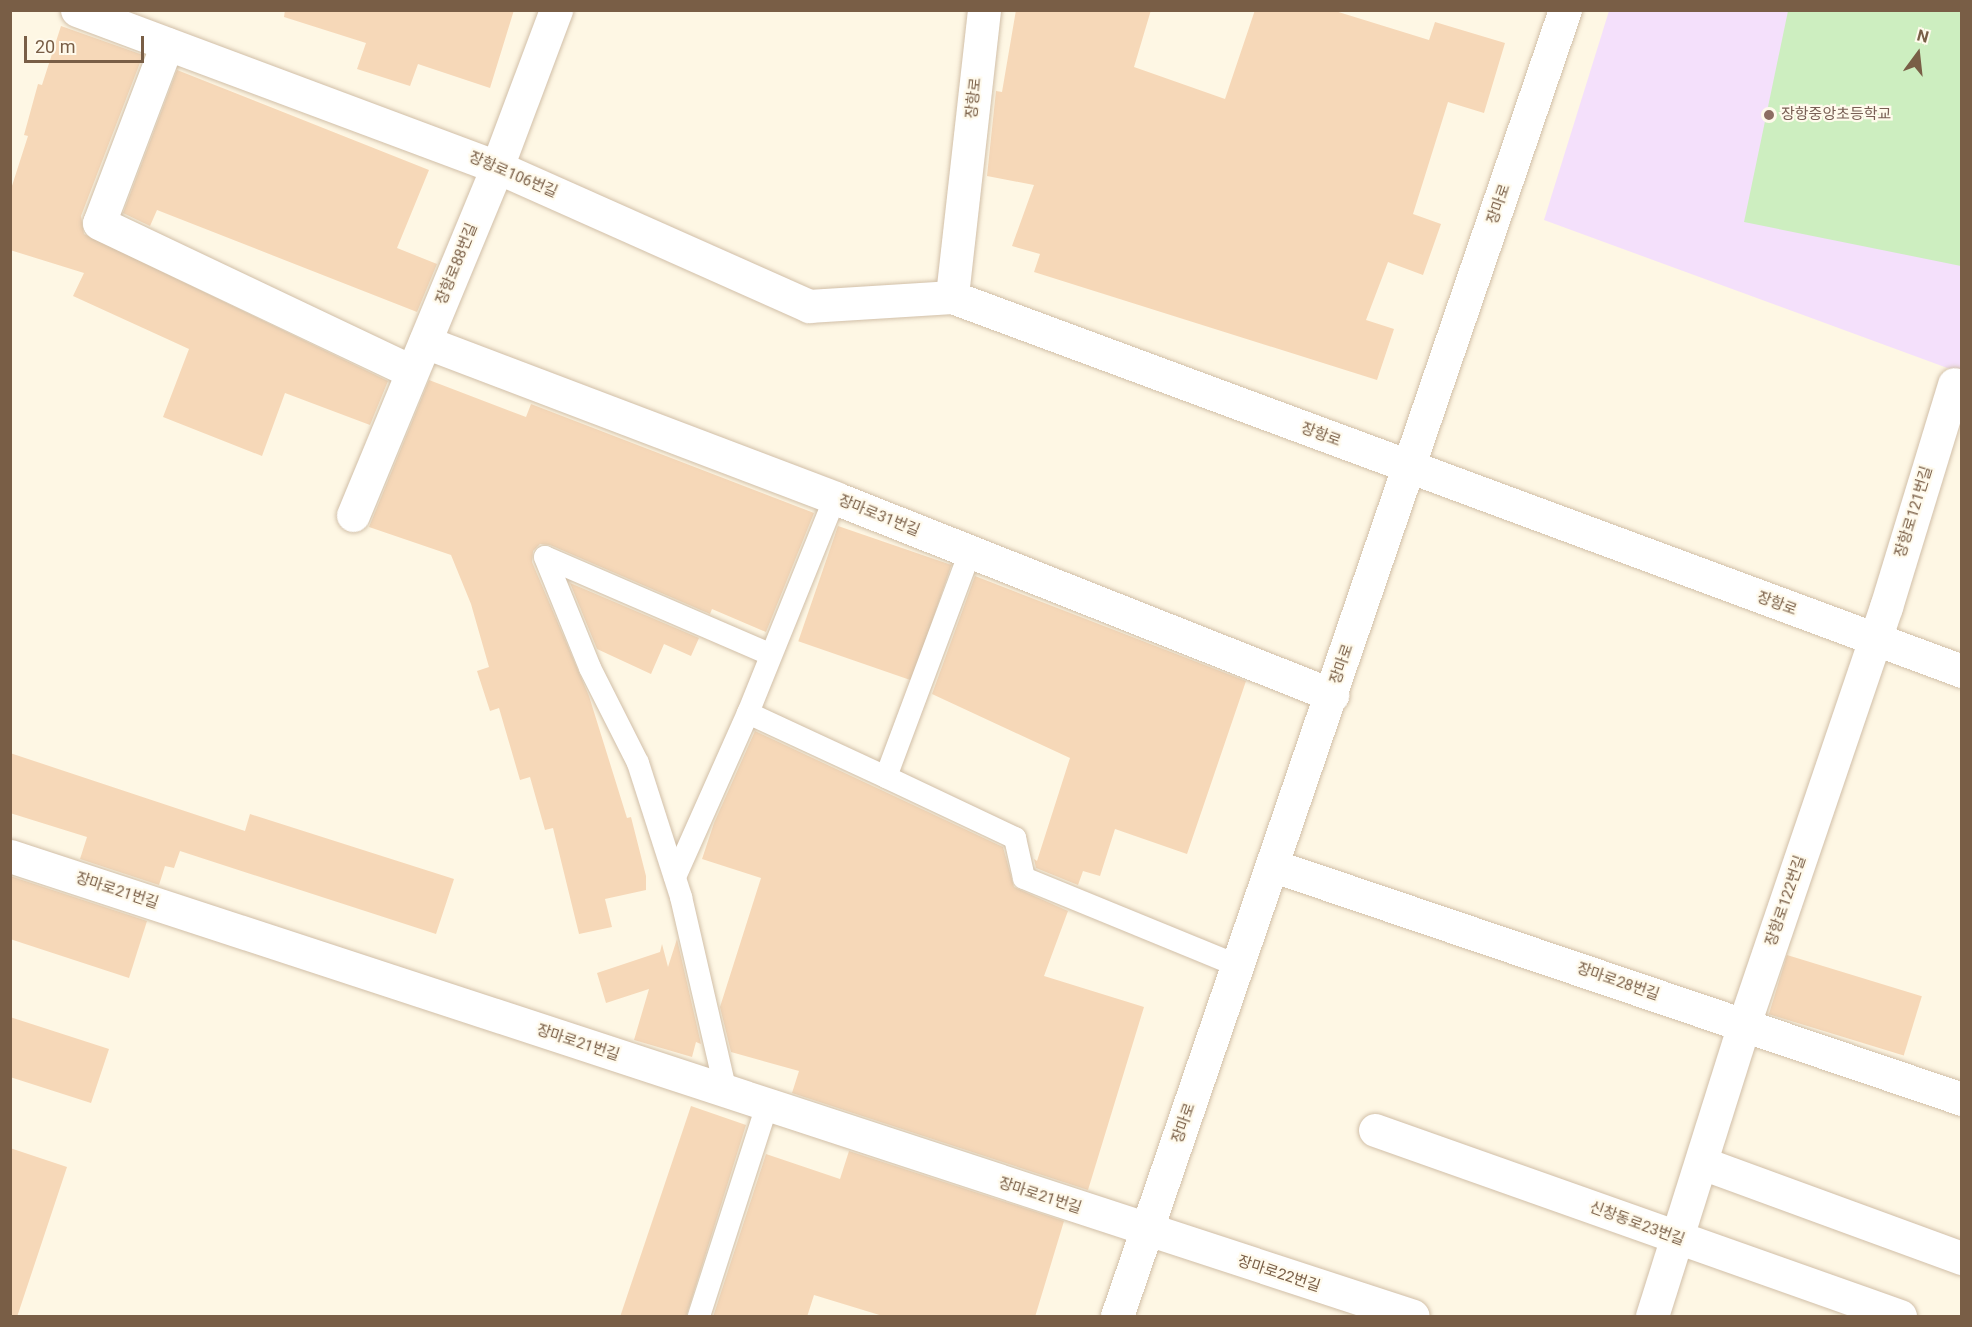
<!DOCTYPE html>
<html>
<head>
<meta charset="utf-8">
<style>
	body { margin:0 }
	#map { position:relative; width:1972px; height:1327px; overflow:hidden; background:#fef7e4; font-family:Roboto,"Noto Sans KR",sans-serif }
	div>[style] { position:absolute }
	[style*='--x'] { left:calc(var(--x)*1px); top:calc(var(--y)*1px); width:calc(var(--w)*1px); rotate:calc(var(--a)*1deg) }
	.education>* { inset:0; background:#f4e0fb }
	.green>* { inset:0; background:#cdeec0 }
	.building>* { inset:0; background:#f6d8b8; transform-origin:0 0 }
	.roads { filter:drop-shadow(0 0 2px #d1bfa8) drop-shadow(0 0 2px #d1bfa8) }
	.lane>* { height:22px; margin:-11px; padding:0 11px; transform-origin:11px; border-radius:11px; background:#fff }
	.street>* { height:33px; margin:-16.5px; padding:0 16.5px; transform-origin:16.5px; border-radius:16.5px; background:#fff }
	.secondary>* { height:33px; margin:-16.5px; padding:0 16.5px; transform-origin:16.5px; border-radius:16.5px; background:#fff }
	.dots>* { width:16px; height:16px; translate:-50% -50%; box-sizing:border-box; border:3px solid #fffaec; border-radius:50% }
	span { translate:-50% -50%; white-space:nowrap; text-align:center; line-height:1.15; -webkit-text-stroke:4.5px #fffaec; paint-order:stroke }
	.street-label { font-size:15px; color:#795e46 }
	.education-label { font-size:15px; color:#785e54 }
	.left { translate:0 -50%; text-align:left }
	.frame { position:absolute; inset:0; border:12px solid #795e46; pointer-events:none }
	.north { position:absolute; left:1888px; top:24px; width:60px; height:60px; -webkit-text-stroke:4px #fffaec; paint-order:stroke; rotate:15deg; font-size:16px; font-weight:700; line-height:24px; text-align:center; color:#795e46 }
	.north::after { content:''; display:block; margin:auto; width:21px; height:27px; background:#795e46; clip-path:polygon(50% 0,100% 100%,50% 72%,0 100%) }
	.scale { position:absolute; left:24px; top:36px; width:120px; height:27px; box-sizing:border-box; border:3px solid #795e46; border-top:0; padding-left:8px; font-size:18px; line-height:21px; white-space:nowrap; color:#795e46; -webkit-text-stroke:4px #fffaec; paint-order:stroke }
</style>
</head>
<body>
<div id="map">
	<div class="education">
		<div style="clip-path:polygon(1609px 11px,1961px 11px,1961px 373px,1544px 220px)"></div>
	</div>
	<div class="green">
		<div style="clip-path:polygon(1788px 11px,1961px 11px,1961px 266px,1744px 222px)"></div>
	</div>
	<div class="building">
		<div style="clip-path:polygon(285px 10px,514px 10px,490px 88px,418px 64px,410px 86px,357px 69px,366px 43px,284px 17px)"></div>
		<div style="clip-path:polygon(1016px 10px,1151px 10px,1134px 67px,1225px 99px,1255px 10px,1332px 10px,1429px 40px,1435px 22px,1505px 43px,1484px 113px,1448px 102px,1413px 214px,1441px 224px,1423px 275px,1388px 262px,1366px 320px,1394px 329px,1377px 380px,1034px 272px,1040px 254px,1012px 246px,1034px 185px,987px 176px,996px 91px,1002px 92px)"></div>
		<div style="clip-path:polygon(61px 26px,143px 55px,81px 216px,84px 234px,388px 381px,370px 425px,285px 393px,262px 456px,163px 417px,189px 349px,73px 296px,84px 273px,10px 250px,10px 192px,28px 136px,24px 135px,38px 84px,42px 85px)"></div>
		<div style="clip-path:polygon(177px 70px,429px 170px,397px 248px,437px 264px,417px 312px,157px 210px,150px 226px,123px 213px)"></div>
		<div style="clip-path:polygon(429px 380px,526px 417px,531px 404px,814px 513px,766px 632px,712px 609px,710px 614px,550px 545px,540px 544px,533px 551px,532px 562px,589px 696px,627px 818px,631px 817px,646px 876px,646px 890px,605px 899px,612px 927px,579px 934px,553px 828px,545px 830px,530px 777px,520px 780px,499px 708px,490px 711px,477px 671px,489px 667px,471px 604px,451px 555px,369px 527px)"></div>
		<div style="left:838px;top:526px;width:120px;height:122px;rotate:19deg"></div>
		<div style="clip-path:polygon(975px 576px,1246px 681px,1187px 854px,1115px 829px,1100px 876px,1083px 871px,1078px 885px,1036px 868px,1034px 859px,1037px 861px,1070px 758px,932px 694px)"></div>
		<div style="clip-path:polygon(570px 583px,699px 638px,691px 656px,664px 644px,651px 674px,597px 649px)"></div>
		<div style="clip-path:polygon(755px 731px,1003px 847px,1014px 887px,1068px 911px,1044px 976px,1144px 1007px,1088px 1190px,792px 1093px,799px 1071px,731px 1052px,720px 1007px,761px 878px,702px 859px,714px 823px)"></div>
		<div style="clip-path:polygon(10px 753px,245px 831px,250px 814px,454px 879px,436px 934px,180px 851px,174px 868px,165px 866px,159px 885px,80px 859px,87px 837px,10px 813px)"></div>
		<div style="clip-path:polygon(10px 876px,147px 921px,129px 978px,10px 939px)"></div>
		<div style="clip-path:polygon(677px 939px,701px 1044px,696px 1042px,692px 1057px,634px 1040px,649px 989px,606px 1003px,597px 973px,660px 952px,662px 944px,668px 967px)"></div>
		<div style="left:1787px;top:955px;width:141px;height:62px;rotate:17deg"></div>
		<div style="clip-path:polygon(10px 1017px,109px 1049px,91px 1103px,10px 1077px)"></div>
		<div style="clip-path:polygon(691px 1106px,746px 1125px,686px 1317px,620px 1317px)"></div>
		<div style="clip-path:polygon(10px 1148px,67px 1167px,17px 1317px,10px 1317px)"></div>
		<div style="clip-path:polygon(849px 1151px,1064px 1221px,1035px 1317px,886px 1317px,814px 1295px,807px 1317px,713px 1317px,766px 1154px,840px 1179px)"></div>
	</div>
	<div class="roads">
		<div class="lane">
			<div style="--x:970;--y:552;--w:240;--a:110.5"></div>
			<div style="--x:886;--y:777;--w:143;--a:25.3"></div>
			<div style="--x:1015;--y:838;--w:41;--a:77.3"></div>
			<div style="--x:1024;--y:878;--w:232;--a:22.3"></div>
			<div style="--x:545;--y:557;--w:120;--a:67.9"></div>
			<div style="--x:590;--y:668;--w:106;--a:63.2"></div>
			<div style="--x:638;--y:763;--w:141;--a:72.2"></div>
			<div style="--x:681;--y:897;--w:200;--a:77"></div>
			<div style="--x:545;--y:557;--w:246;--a:23.4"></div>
			<div style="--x:748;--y:713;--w:232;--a:-68"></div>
			<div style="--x:675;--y:877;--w:180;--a:-66"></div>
			<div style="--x:748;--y:713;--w:152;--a:24.9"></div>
			<div style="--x:699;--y:1316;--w:221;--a:-72.1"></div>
		</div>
		<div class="street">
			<div style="--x:77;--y:10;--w:448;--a:20.5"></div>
			<div style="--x:497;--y:167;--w:342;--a:24"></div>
			<div style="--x:809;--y:306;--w:143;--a:-3.6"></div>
			<div style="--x:167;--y:44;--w:191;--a:110.8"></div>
			<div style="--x:99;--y:223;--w:345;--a:25.4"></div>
			<div style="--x:425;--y:342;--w:439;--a:20.8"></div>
			<div style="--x:835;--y:498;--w:535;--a:21.62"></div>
			<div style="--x:353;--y:515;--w:377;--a:-67.5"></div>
			<div style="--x:497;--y:167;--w:168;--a:-69.4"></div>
			<div style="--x:10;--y:856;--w:1476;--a:18.15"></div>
			<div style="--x:1274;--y:866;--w:726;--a:18.71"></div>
			<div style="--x:1375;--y:1130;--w:557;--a:19.51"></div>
			<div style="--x:1702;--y:1163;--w:277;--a:20.1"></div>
			<div style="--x:1652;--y:1316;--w:306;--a:-72.5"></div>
			<div style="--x:1744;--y:1024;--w:441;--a:-71.2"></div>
			<div style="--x:1886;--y:607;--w:233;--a:-73"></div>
		</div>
		<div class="secondary">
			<div style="--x:984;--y:10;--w:289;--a:96.4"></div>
			<div style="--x:952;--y:297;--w:1077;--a:20.32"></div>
			<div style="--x:1117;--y:1316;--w:1381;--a:-71.07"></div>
		</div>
	</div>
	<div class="dots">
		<div style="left:1769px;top:115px;background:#8d6e63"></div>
	</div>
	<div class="street-label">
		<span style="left:974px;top:98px;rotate:-84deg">장항로</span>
		<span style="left:513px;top:175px;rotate:23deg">장항로106번길</span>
		<span style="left:1499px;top:204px;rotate:-71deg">장마로</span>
		<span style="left:457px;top:264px;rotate:-68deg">장항로88번길</span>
		<span style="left:1321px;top:435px;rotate:20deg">장항로</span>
		<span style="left:1914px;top:512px;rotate:-73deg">장항로121번길</span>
		<span style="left:879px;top:516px;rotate:22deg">장마로31번길</span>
		<span style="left:1777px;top:604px;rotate:20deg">장항로</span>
		<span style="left:1342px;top:664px;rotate:-71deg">장마로</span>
		<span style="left:117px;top:891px;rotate:18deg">장마로21번길</span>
		<span style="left:1786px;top:901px;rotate:-71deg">장항로122번길</span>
		<span style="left:1618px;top:982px;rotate:19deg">장마로28번길</span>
		<span style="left:578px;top:1043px;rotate:18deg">장마로21번길</span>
		<span style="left:1184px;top:1123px;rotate:-71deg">장마로</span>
		<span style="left:1040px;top:1196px;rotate:18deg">장마로21번길</span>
		<span style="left:1637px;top:1224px;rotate:20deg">신창동로23번길</span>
		<span style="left:1279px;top:1274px;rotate:18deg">장마로22번길</span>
	</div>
	<div class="education-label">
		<span class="left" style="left:1781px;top:115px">장항중앙초등학교</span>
	</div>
	<div class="frame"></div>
	<div class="north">N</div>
	<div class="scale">20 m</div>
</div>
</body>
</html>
